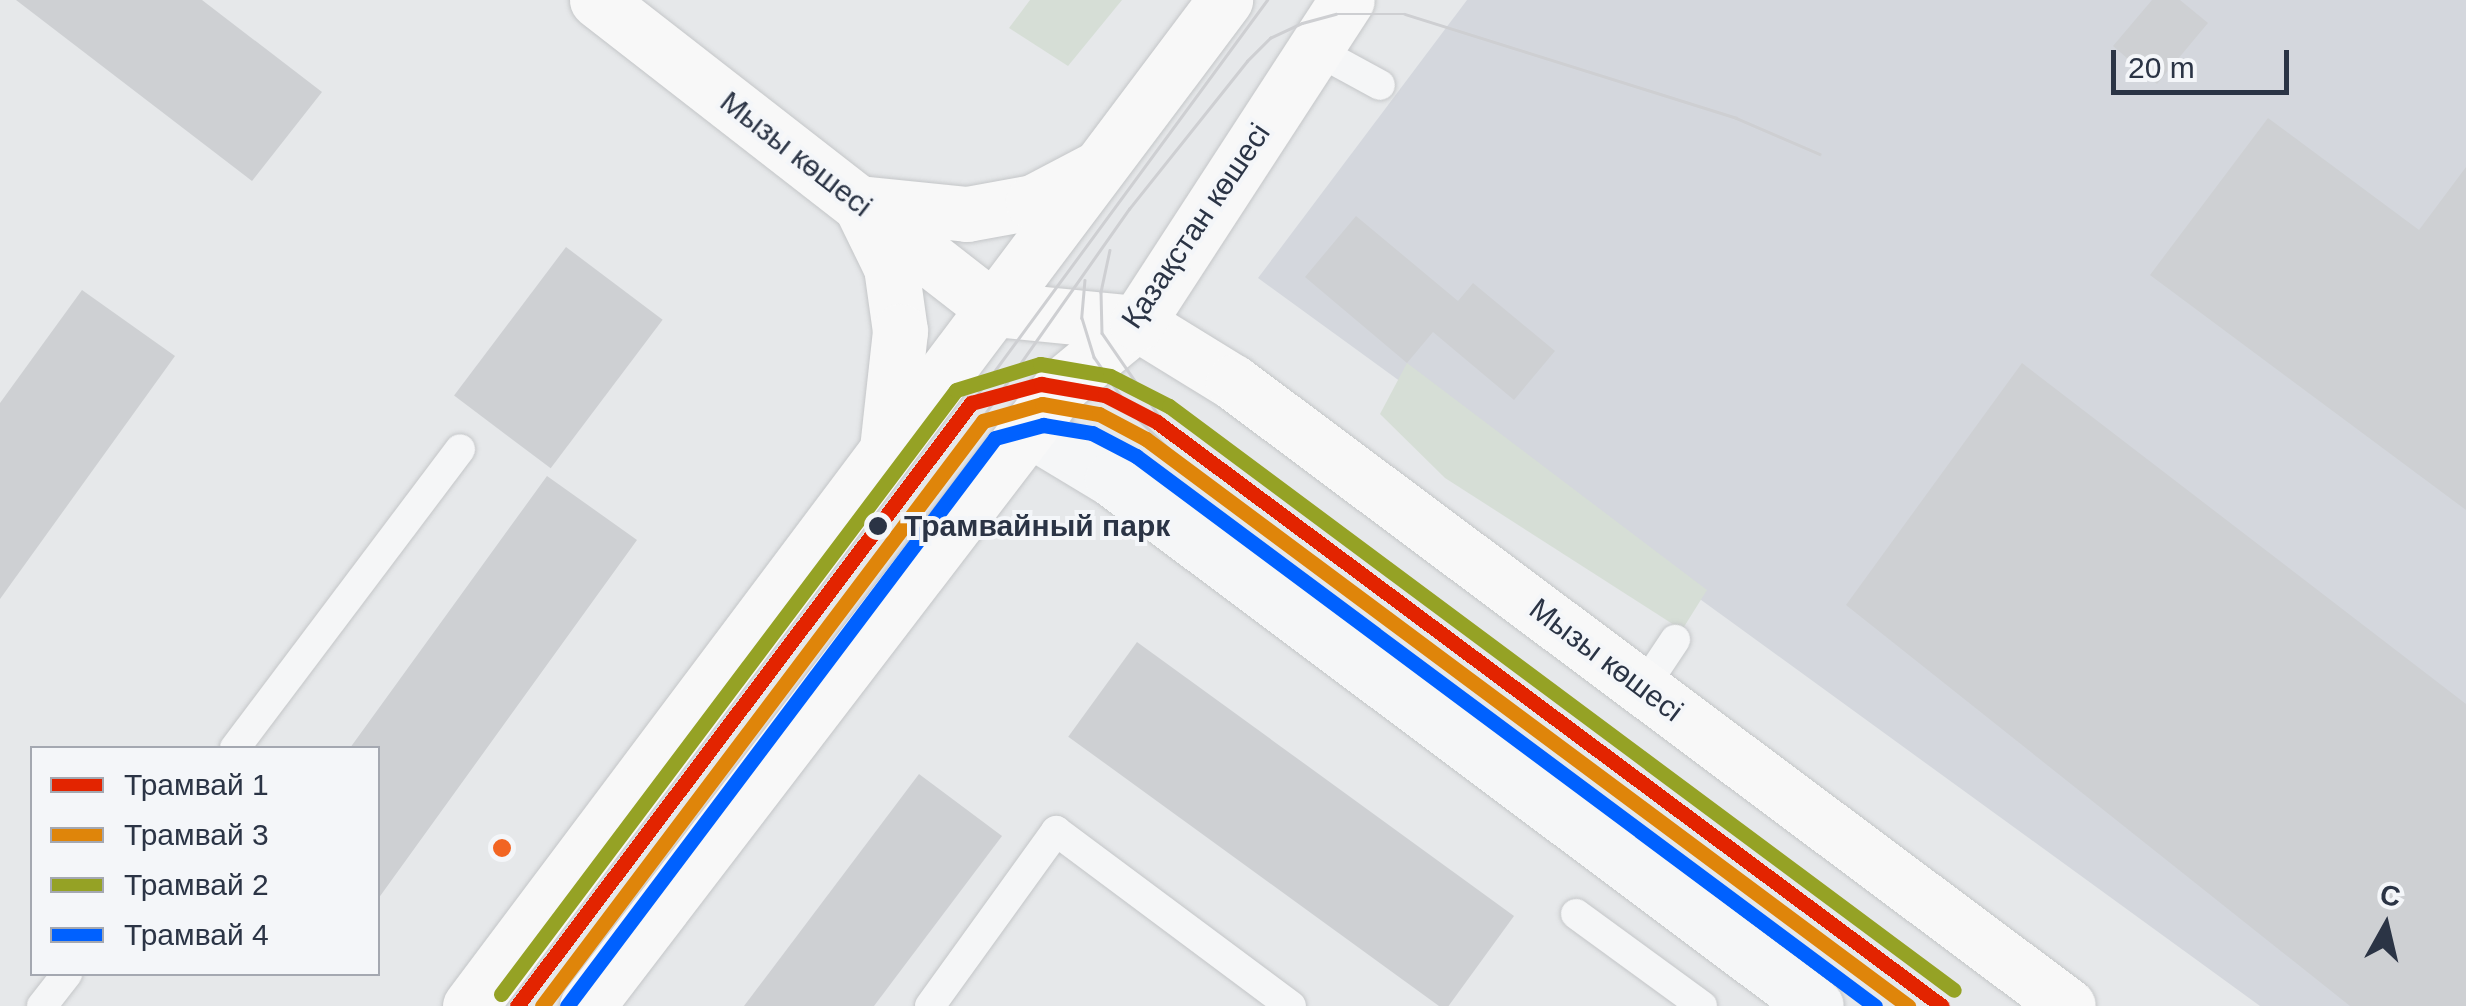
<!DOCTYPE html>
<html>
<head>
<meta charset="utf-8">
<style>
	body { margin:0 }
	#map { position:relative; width:2466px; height:1006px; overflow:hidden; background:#e6e8ea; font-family:Arial,sans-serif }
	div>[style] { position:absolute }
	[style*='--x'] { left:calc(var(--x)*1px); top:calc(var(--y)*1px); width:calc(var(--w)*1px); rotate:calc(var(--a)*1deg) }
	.built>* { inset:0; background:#d4d7dd }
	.green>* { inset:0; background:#d6ded6 }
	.building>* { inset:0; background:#ced0d3; transform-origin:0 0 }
	.roads { filter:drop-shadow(0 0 2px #c4c6c8) drop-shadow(0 0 2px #c4c6c8) }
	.lane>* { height:30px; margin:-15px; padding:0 15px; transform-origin:15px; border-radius:15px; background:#f5f6f7 }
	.street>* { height:55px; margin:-27.5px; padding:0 27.5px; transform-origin:27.5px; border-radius:27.5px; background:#f5f6f7 }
	.secondary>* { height:55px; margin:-27.5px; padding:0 27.5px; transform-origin:27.5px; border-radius:27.5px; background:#f8f8f8 }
	.primary>* { height:55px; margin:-27.5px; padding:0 27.5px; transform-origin:27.5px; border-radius:27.5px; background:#f8f8f8 }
	.tram>* { height:2.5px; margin:-1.25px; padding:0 1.25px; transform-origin:1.25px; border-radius:1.25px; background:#cecfd2 }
	.tram-1>* { height:15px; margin:-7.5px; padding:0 7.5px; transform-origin:7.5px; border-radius:7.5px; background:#e32400 }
	.tram-2>* { height:15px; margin:-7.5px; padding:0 7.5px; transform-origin:7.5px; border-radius:7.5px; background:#df850a }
	.tram-3>* { height:15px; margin:-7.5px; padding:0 7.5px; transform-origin:7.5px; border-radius:7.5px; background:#95a225 }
	.tram-4>* { height:15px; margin:-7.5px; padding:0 7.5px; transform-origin:7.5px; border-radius:7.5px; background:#0061ff }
	.dots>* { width:28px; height:28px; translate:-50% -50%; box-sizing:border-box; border:5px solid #f4f6f9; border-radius:50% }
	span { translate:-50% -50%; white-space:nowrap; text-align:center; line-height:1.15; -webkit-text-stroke:8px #f4f6f9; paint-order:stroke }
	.street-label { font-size:30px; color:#2b3445 }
	.stop-label { font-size:30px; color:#2b3445; font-weight:700 }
	.left { translate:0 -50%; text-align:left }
	.legend { position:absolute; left:30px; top:746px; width:350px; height:230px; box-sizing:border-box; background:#f4f6f9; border:2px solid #a4a8b1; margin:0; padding:12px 18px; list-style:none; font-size:30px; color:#2b3445 }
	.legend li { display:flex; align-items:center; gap:20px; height:50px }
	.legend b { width:50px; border:2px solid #a4a8b1 }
	.north { position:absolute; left:2336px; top:876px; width:100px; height:100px; -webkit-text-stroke:8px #f4f6f9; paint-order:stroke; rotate:8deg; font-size:28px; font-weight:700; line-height:40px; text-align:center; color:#2b3445 }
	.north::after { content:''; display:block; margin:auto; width:35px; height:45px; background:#2b3445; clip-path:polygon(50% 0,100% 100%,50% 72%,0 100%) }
	.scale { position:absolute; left:2111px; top:50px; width:178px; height:45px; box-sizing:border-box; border:5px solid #2b3445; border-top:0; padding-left:12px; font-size:30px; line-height:35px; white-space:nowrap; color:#2b3445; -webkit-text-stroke:8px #f4f6f9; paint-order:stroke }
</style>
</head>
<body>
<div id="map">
	<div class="built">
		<div style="clip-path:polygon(1467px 0,2466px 0,2466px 1006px,2260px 1006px,1258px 278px)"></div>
	</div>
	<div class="green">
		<div style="clip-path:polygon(1030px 0,1122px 0,1068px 66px,1009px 28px)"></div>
		<div style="clip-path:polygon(1407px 363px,1707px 590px,1682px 630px,1445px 478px,1380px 414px)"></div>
	</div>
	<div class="building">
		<div style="clip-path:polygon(16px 0,202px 0,322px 92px,252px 181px)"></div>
		<div style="clip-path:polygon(2152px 0,2180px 0,2208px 23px,2157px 84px,2113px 46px)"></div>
		<div style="clip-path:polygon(2268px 118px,2419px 230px,2466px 167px,2466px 510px,2150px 275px)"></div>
		<div style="clip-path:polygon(1356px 216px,1458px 301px,1473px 283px,1555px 351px,1514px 400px,1433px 332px,1407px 363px,1305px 277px)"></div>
		<div style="left:566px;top:247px;width:121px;height:186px;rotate:37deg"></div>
		<div style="clip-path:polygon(82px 290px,175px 356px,0 599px,0 403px)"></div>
		<div style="clip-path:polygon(2022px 363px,2466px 704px,2466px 1006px,2350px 1006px,1846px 605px)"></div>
		<div style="clip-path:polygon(547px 476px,637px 540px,378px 899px,378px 748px,350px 748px)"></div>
		<div style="left:1137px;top:642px;width:466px;height:117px;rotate:36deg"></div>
		<div style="clip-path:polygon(919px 774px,1002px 836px,874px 1006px,744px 1006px)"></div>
	</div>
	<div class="roads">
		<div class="lane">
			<div style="--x:1314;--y:49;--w:75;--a:28.6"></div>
			<div style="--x:1643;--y:688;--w:58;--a:-56.3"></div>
			<div style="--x:235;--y:748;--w:374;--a:-53"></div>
			<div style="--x:1576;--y:914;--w:156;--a:36.1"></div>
			<div style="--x:42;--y:1006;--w:41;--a:-52"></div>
			<div style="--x:930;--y:1006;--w:216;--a:-54.2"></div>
			<div style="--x:1056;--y:831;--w:293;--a:36.7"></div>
		</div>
		<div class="street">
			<div style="--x:1029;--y:429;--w:97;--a:31.1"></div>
			<div style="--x:1112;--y:479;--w:879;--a:36.82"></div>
		</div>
		<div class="secondary">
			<div style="--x:1137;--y:323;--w:113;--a:31.6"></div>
			<div style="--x:1233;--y:382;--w:1042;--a:36.77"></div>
		</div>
		<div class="primary">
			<div style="--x:597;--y:0;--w:503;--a:37.89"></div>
			<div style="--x:859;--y:203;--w:109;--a:5.8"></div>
			<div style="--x:967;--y:214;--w:67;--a:-10.3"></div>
			<div style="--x:1033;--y:202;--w:67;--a:-27.7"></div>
			<div style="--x:864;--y:212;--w:61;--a:63.9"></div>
			<div style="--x:891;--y:267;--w:65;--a:82"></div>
			<div style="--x:900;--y:331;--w:118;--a:96.3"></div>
			<div style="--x:994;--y:309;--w:144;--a:5.6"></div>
			<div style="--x:470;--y:1006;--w:1258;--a:-53.11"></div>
			<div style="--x:587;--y:1006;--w:782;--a:-52.59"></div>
			<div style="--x:1062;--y:385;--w:97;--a:-39.6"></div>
			<div style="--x:1137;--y:323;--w:385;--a:-57"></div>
		</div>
	</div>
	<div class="tram">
		<div style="--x:1110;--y:250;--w:43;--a:102.1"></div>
		<div style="--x:1101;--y:292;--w:41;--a:88.6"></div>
		<div style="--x:1102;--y:333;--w:106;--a:55.4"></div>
		<div style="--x:1162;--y:420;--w:51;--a:41.8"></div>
		<div style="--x:1085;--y:280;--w:38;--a:95"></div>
		<div style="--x:1082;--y:318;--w:41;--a:72.9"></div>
		<div style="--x:1094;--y:357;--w:70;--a:55.4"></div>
		<div style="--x:1134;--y:415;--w:76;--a:43.9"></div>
		<div style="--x:971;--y:403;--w:500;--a:-53.7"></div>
		<div style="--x:963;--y:445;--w:289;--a:-54.9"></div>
		<div style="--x:1129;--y:209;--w:189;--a:-51.4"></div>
		<div style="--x:1247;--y:61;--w:33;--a:-45"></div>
		<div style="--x:1270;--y:38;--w:35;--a:-25"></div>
		<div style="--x:1302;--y:23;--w:35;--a:-15"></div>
		<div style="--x:1336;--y:14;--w:69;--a:0"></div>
		<div style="--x:1405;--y:14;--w:347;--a:17.4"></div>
		<div style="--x:1736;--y:118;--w:91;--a:23.2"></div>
	</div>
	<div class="tram-1">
		<div style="--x:517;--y:1006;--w:755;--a:-53.02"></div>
		<div style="--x:971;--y:403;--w:73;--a:-15.2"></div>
		<div style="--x:1041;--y:384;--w:65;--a:9.8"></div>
		<div style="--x:1105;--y:395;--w:59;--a:27.4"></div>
		<div style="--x:1157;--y:422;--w:978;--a:36.65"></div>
	</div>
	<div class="tram-2">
		<div style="--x:542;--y:1006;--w:733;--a:-52.99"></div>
		<div style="--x:983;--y:421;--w:61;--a:-16.1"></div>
		<div style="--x:1042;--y:404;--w:58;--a:10"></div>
		<div style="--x:1099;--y:414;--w:53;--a:28"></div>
		<div style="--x:1146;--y:439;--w:950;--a:36.65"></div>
	</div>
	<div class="tram-3">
		<div style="--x:501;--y:994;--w:756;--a:-53.01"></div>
		<div style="--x:956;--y:390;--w:88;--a:-17.2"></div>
		<div style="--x:1040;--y:364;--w:71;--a:9.7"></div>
		<div style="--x:1110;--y:376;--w:66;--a:27"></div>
		<div style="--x:1169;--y:406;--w:978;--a:36.65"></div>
	</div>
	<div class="tram-4">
		<div style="--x:567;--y:1006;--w:711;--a:-53"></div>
		<div style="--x:995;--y:438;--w:50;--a:-15.2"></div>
		<div style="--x:1043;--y:425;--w:50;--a:9.3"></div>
		<div style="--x:1092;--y:433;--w:50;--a:27.6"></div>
		<div style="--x:1136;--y:456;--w:921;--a:36.66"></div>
	</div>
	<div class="dots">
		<div style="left:878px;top:526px;background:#2b3445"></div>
		<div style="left:502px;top:848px;background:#f26522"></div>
	</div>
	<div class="street-label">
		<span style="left:796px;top:154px;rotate:38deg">Мызы көшесі</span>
		<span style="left:1196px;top:226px;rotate:-56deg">Қазақстан көшесі</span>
		<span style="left:1606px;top:660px;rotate:37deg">Мызы көшесі</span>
	</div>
	<div class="stop-label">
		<span class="left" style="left:904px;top:526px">Трамвайный парк</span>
	</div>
	<ul class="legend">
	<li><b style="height:12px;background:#e32400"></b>Трамвай 1</li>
	<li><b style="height:12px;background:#df850a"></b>Трамвай 3</li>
	<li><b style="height:12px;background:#95a225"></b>Трамвай 2</li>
	<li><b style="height:12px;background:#0061ff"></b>Трамвай 4</li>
	</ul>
	<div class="north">С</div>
	<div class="scale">20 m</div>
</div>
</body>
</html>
